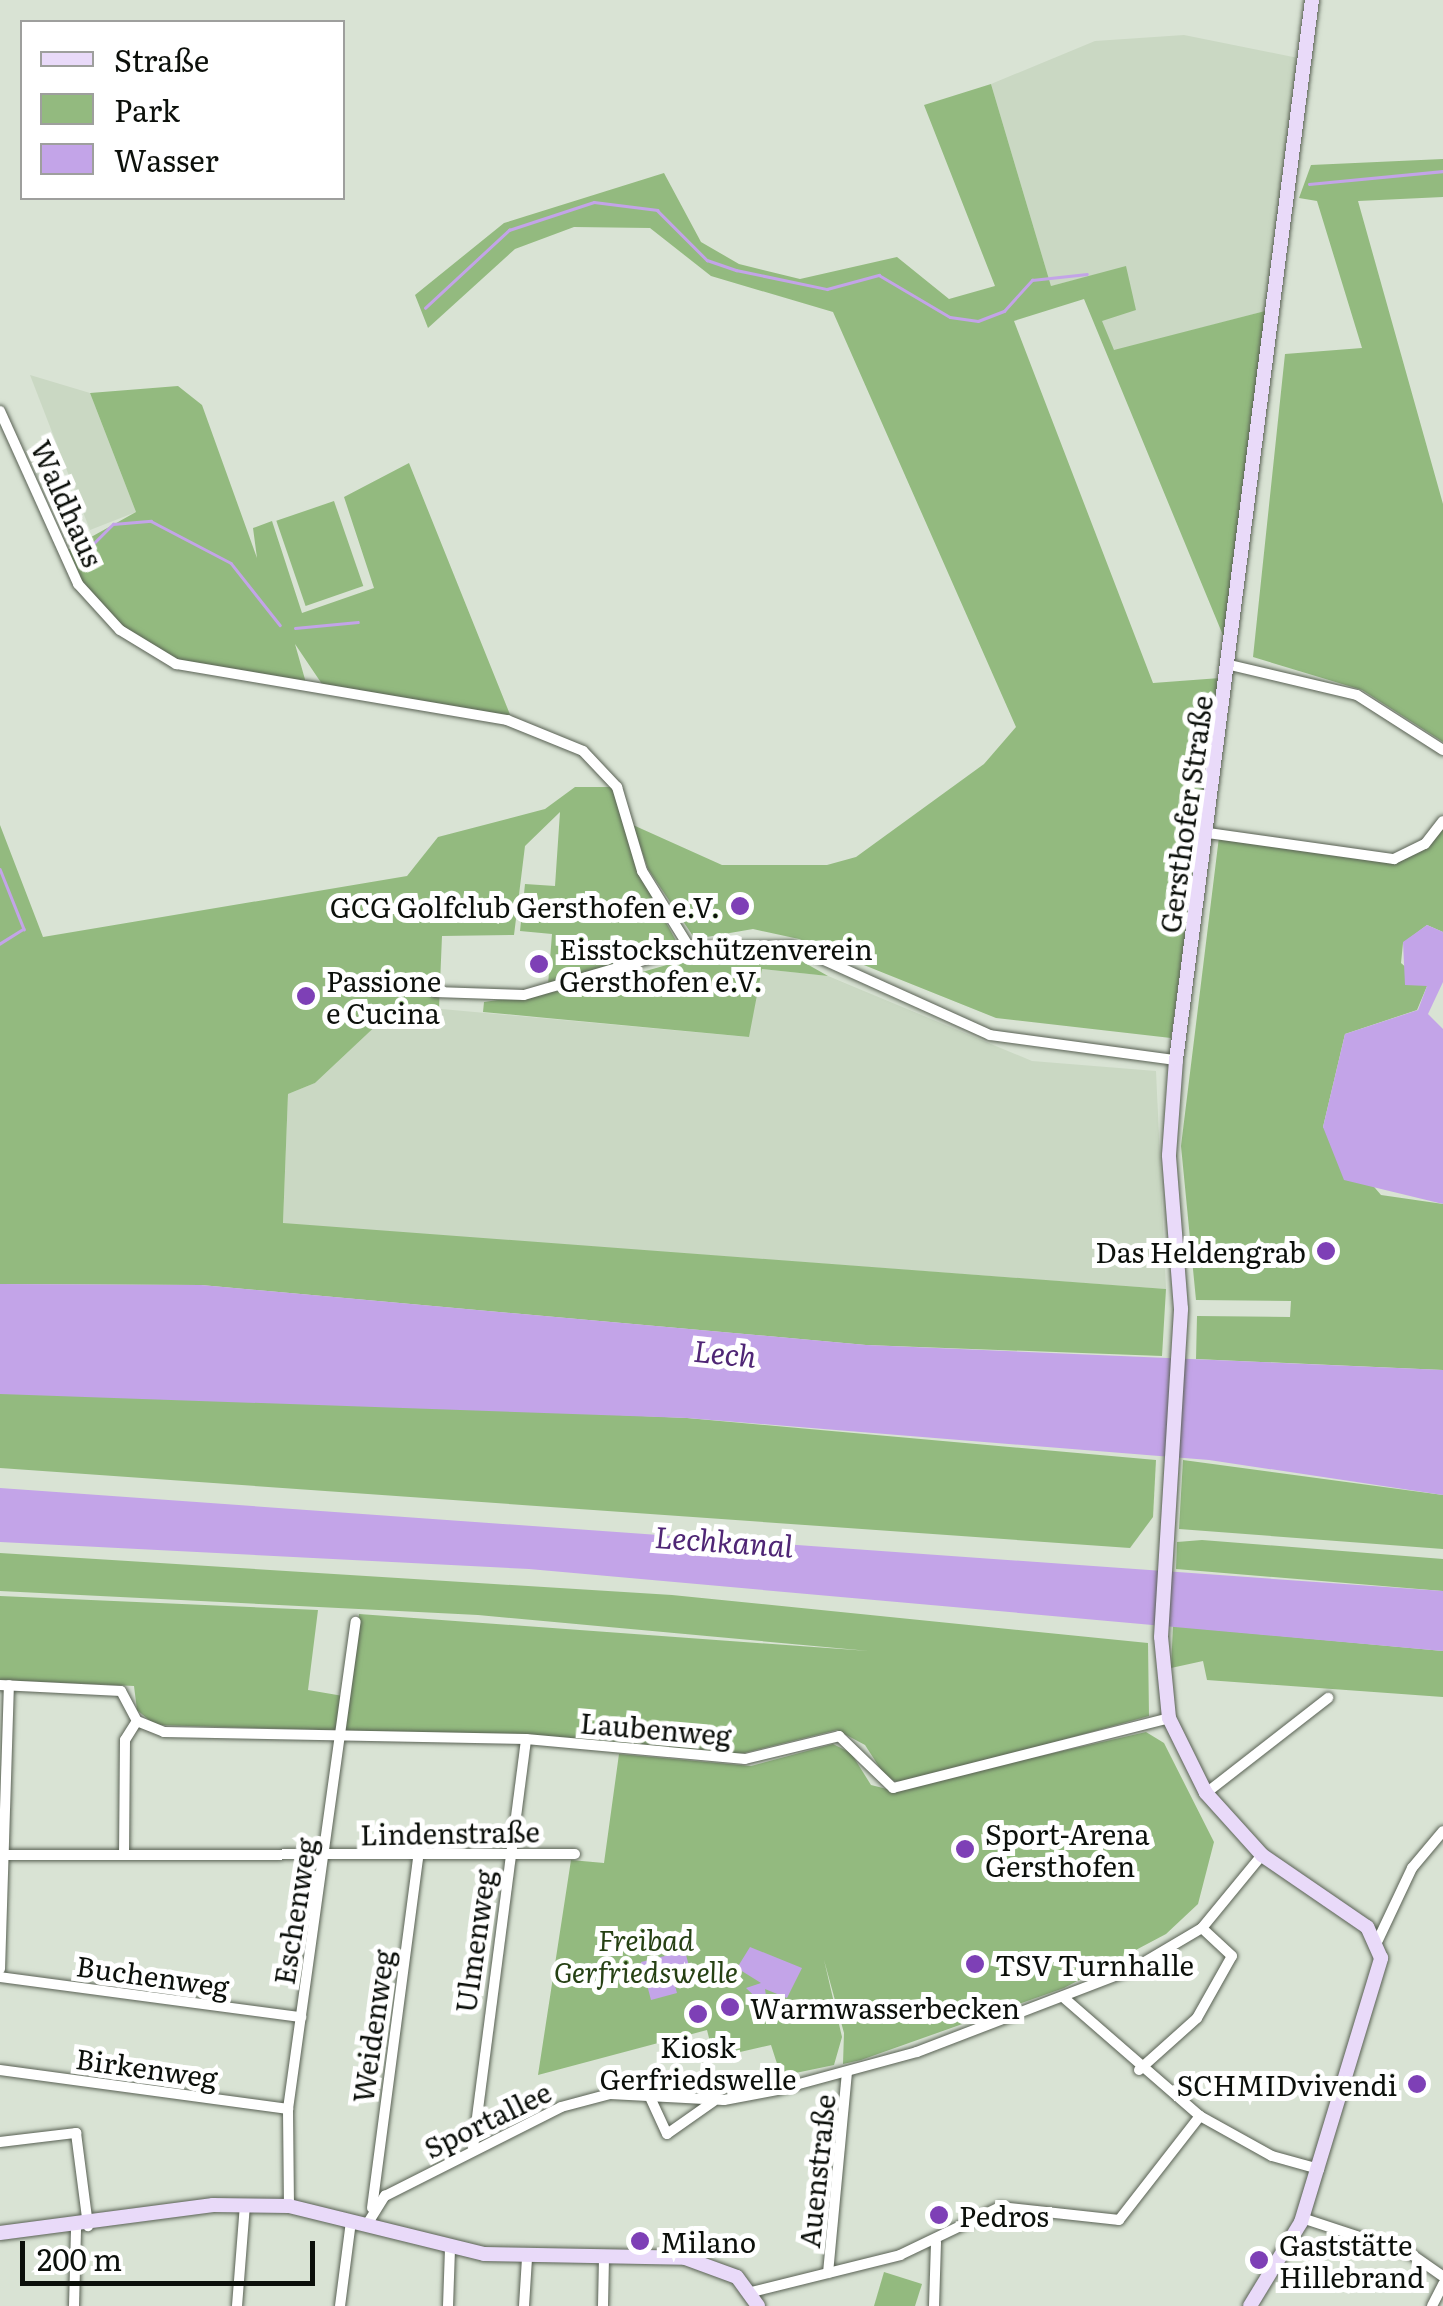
<!DOCTYPE html>
<html>
<head>
<meta charset="utf-8">
<style>
	body { margin:0 }
	#map { position:relative; width:1443px; height:2306px; overflow:hidden; background:#d9e3d4; font-family:Literata,serif }
	div>[style] { position:absolute }
	[style*='--x'] { left:calc(var(--x)*1px); top:calc(var(--y)*1px); width:calc(var(--w)*1px); rotate:calc(var(--a)*1deg) }
	.built>* { inset:0; background:#cad8c3 }
	.green>* { inset:0; background:#93ba7f; transform-origin:0 0 }
	.water>* { inset:0; background:#c3a4e8 }
	.stream>* { height:2.5px; margin:-1.25px; padding:0 1.25px; transform-origin:1.25px; border-radius:1.25px; background:#c3a4e8 }
	.roads { filter:drop-shadow(0 0 2px #596154) drop-shadow(0 0 2px #596154) }
	.street>* { height:10px; margin:-5px; padding:0 5px; transform-origin:5px; border-radius:5px; background:#fff }
	.secondary>* { height:14px; margin:-7px; padding:0 7px; transform-origin:7px; border-radius:7px; background:#e9daf9 }
	.dots>* { width:28px; height:28px; translate:-50% -50%; box-sizing:border-box; border:5px solid #fff; border-radius:50% }
	span { translate:-50% -50%; white-space:nowrap; text-align:center; line-height:1.15; -webkit-text-stroke:10px #fff; paint-order:stroke }
	.street-label { font-size:28px; color:#0c100b }
	.poi-label { font-size:28px; color:#0c100b }
	.right { translate:-100% -50%; text-align:right }
	.left { translate:0 -50%; text-align:left }
	.park-label { font-size:28px; color:#264114; font-style:italic }
	.water-label { font-size:30px; color:#4f2675; font-style:italic }
	.legend { position:absolute; left:20px; top:20px; width:325px; height:180px; box-sizing:border-box; background:#fff; border:2px solid #9e9f9d; margin:0; padding:12px 18px; list-style:none; font-size:30px; color:#0c100b }
	.legend li { display:flex; align-items:center; gap:20px; height:50px }
	.legend b { width:50px; border:2px solid #9e9f9d }
	.scale { position:absolute; left:20px; top:2241px; width:295px; height:45px; box-sizing:border-box; border:5px solid #0c100b; border-top:0; padding-left:12px; font-size:30px; line-height:35px; white-space:nowrap; color:#0c100b; -webkit-text-stroke:8px #fff; paint-order:stroke }
</style>
</head>
<body>
<div id="map">
	<div class="built">
		<div style="clip-path:polygon(1184px 35px,1298px 58px,1265px 311px,1114px 351px,1101px 321px,1126px 267px,1051px 286px,991px 84px,1095px 41px)"></div>
		<div style="clip-path:polygon(30px 375px,90px 393px,136px 512px,90px 530px)"></div>
		<div style="clip-path:polygon(762px 969px,828px 976px,1032px 1061px,1156px 1071px,1166px 1289px,283px 1224px,288px 1094px,315px 1083px,398px 1005px,748px 1037px)"></div>
	</div>
	<div class="green">
		<div style="clip-path:polygon(991px 84px,1051px 286px,1126px 266px,1136px 310px,1102px 321px,1114px 350px,1265px 311px,1227px 645px,1084px 299px,1014px 321px,1153px 683px,1220px 678px,1171px 1038px,996px 1018px,799px 939px,753px 929px,695px 939px,648px 869px,633px 825px,722px 865px,827px 865px,856px 857px,984px 764px,1016px 727px,833px 312px,711px 276px,650px 228px,574px 227px,515px 249px,428px 328px,415px 295px,504px 223px,664px 173px,701px 242px,739px 264px,800px 279px,897px 257px,949px 299px,995px 286px,924px 105px)"></div>
		<div style="clip-path:polygon(1443px 159px,1443px 197px,1358px 201px,1443px 504px,1443px 742px,1362px 690px,1253px 657px,1285px 354px,1362px 348px,1317px 201px,1299px 198px,1311px 165px)"></div>
		<div style="clip-path:polygon(178px 386px,202px 405px,257px 558px,253px 528px,272px 521px,302px 613px,374px 588px,344px 497px,409px 463px,511px 717px,324px 687px,295px 644px,306px 683px,176px 660px,121px 627px,81px 583px,66px 551px,136px 512px,90px 393px)"></div>
		<div style="left:334px;top:501px;width:90px;height:61px;rotate:71deg"></div>
		<div style="clip-path:polygon(575px 787px,612px 787px,639px 873px,680px 948px,548px 985px,552px 934px,520px 931px,525px 884px,555px 886px,560px 812px,525px 846px,514px 935px,442px 936px,439px 1008px,398px 1005px,315px 1083px,288px 1094px,283px 1223px,1166px 1289px,1162px 1356px,866px 1345px,201px 1285px,0 1284px,0 825px,43px 937px,407px 876px,438px 837px,545px 809px)"></div>
		<div style="clip-path:polygon(1443px 824px,1443px 932px,1427px 925px,1403px 943px,1401px 963px,1427px 986px,1417px 1010px,1345px 1034px,1323px 1127px,1381px 1195px,1443px 1204px,1443px 1370px,1196px 1359px,1197px 1316px,1290px 1317px,1291px 1301px,1196px 1300px,1181px 1146px,1219px 837px,1400px 860px)"></div>
		<div style="clip-path:polygon(730px 947px,791px 955px,828px 976px,762px 969px,749px 1037px,483px 1012px,484px 1002px,593px 986px)"></div>
		<div style="clip-path:polygon(107px 1392px,687px 1418px,1156px 1460px,1153px 1517px,1130px 1548px,0 1468px,0 1394px)"></div>
		<div style="clip-path:polygon(1183px 1460px,1443px 1495px,1443px 1549px,1179px 1529px)"></div>
		<div style="clip-path:polygon(1202px 1540px,1443px 1559px,1443px 1591px,1176px 1569px,1177px 1542px)"></div>
		<div style="clip-path:polygon(0 1553px,672px 1595px,1148px 1643px,1149px 1716px,906px 1783px,887px 1779px,865px 1745px,837px 1730px,736px 1755px,561px 1737px,155px 1725px,137px 1710px,134px 1686px,0 1680px,0 1596px,318px 1610px,308px 1690px,349px 1697px,359px 1614px,869px 1651px,478px 1615px,0 1591px)"></div>
		<div style="clip-path:polygon(1173px 1626px,1443px 1651px,1443px 1697px,1207px 1680px,1203px 1661px,1171px 1668px)"></div>
		<div style="clip-path:polygon(1146px 1732px,1164px 1743px,1214px 1842px,1198px 1904px,1166px 1934px,1064px 1988px,861px 2060px,843px 2064px,844px 2033px,824px 1960px,842px 2037px,834px 2065px,781px 2076px,771px 2045px,714px 2058px,707px 2030px,538px 2075px,571px 1860px,604px 1863px,619px 1754px,751px 1766px,833px 1744px,851px 1753px,871px 1785px,891px 1790px)"></div>
		<div style="clip-path:polygon(884px 2272px,922px 2284px,915px 2306px,874px 2306px)"></div>
	</div>
	<div class="water">
		<div style="clip-path:polygon(1427px 925px,1443px 932px,1443px 982px,1428px 1014px,1443px 1029px,1443px 1204px,1344px 1180px,1323px 1127px,1345px 1034px,1418px 1010px,1427px 986px,1405px 985px,1403px 942px)"></div>
		<div style="clip-path:polygon(0 1284px,201px 1285px,866px 1345px,1443px 1370px,1443px 1495px,1209px 1460px,687px 1418px,0 1394px)"></div>
		<div style="clip-path:polygon(0 1488px,1443px 1591px,1443px 1651px,529px 1569px,0 1542px)"></div>
		<div style="clip-path:polygon(750px 1947px,802px 1968px,787px 1998px,765px 1989px,768px 2009px,746px 1988px,761px 1983px,737px 1968px)"></div>
		<div style="clip-path:polygon(685px 1951px,690px 1970px,672px 1975px,677px 1993px,651px 2000px,641px 1962px)"></div>
	</div>
	<div class="stream">
		<div style="--x:1309;--y:184;--w:135;--a:-5.5"></div>
		<div style="--x:425;--y:308;--w:115;--a:-42.9"></div>
		<div style="--x:509;--y:230;--w:89;--a:-18.2"></div>
		<div style="--x:594;--y:202;--w:64;--a:7.2"></div>
		<div style="--x:657;--y:210;--w:71;--a:45"></div>
		<div style="--x:707;--y:260;--w:31;--a:19"></div>
		<div style="--x:736;--y:270;--w:93;--a:11.8"></div>
		<div style="--x:827;--y:289;--w:54;--a:-15.1"></div>
		<div style="--x:879;--y:275;--w:82;--a:30.6"></div>
		<div style="--x:950;--y:317;--w:28;--a:8"></div>
		<div style="--x:978;--y:321;--w:28;--a:-21"></div>
		<div style="--x:1004;--y:311;--w:42;--a:-47.9"></div>
		<div style="--x:1032;--y:280;--w:55;--a:-6.2"></div>
		<div style="--x:77;--y:560;--w:51;--a:-45"></div>
		<div style="--x:113;--y:524;--w:38;--a:-5"></div>
		<div style="--x:151;--y:521;--w:90;--a:27.7"></div>
		<div style="--x:231;--y:563;--w:79;--a:51.7"></div>
		<div style="--x:295;--y:628;--w:63;--a:-5.4"></div>
		<div style="--x:0;--y:869;--w:65;--a:68.2"></div>
		<div style="--x:24;--y:929;--w:28;--a:148"></div>
	</div>
	<div class="roads">
		<div class="street">
			<div style="--x:0;--y:411;--w:190;--a:65.7"></div>
			<div style="--x:78;--y:584;--w:62;--a:47.6"></div>
			<div style="--x:120;--y:630;--w:66;--a:31.3"></div>
			<div style="--x:176;--y:664;--w:336;--a:9.6"></div>
			<div style="--x:507;--y:720;--w:82;--a:22.2"></div>
			<div style="--x:583;--y:751;--w:50;--a:46.6"></div>
			<div style="--x:617;--y:787;--w:88;--a:73.4"></div>
			<div style="--x:642;--y:871;--w:89;--a:58.3"></div>
			<div style="--x:1230;--y:665;--w:130;--a:13.3"></div>
			<div style="--x:1357;--y:695;--w:102;--a:32.6"></div>
			<div style="--x:1208;--y:833;--w:188;--a:8"></div>
			<div style="--x:1394;--y:859;--w:34;--a:-26"></div>
			<div style="--x:1425;--y:844;--w:29;--a:-52"></div>
			<div style="--x:435;--y:992;--w:89;--a:1.9"></div>
			<div style="--x:524;--y:995;--w:172;--a:-16.2"></div>
			<div style="--x:689;--y:947;--w:104;--a:-0.6"></div>
			<div style="--x:793;--y:946;--w:216;--a:24.3"></div>
			<div style="--x:990;--y:1035;--w:188;--a:7.7"></div>
			<div style="--x:0;--y:1685;--w:121;--a:2.8"></div>
			<div style="--x:121;--y:1691;--w:34;--a:62"></div>
			<div style="--x:137;--y:1721;--w:29;--a:22"></div>
			<div style="--x:164;--y:1732;--w:362;--a:1.1"></div>
			<div style="--x:526;--y:1739;--w:220;--a:5.2"></div>
			<div style="--x:745;--y:1759;--w:97;--a:-13.7"></div>
			<div style="--x:839;--y:1736;--w:75;--a:43.9"></div>
			<div style="--x:893;--y:1788;--w:285;--a:-14.2"></div>
			<div style="--x:1206;--y:1793;--w:155;--a:-37.9"></div>
			<div style="--x:0;--y:1855;--w:575;--a:-0.1"></div>
			<div style="--x:124;--y:1855;--w:115;--a:-89.5"></div>
			<div style="--x:125;--y:1740;--w:22;--a:-58"></div>
			<div style="--x:1378;--y:1940;--w:80;--a:-64.7"></div>
			<div style="--x:1412;--y:1868;--w:48;--a:-50"></div>
			<div style="--x:0;--y:1969;--w:284;--a:-88.2"></div>
			<div style="--x:0;--y:1977;--w:304;--a:7.6"></div>
			<div style="--x:1063;--y:1997;--w:181;--a:41"></div>
			<div style="--x:0;--y:2070;--w:291;--a:7.7"></div>
			<div style="--x:1139;--y:2070;--w:78;--a:-41.9"></div>
			<div style="--x:1197;--y:2018;--w:71;--a:-60.6"></div>
			<div style="--x:1232;--y:1956;--w:41;--a:-137"></div>
			<div style="--x:649;--y:2095;--w:43;--a:65.2"></div>
			<div style="--x:667;--y:2134;--w:57;--a:-35.1"></div>
			<div style="--x:0;--y:2142;--w:77;--a:-6.8"></div>
			<div style="--x:76;--y:2133;--w:94;--a:82.6"></div>
			<div style="--x:473;--y:2148;--w:412;--a:-82.6"></div>
			<div style="--x:289;--y:2206;--w:97;--a:-90.6"></div>
			<div style="--x:288;--y:2109;--w:492;--a:-82.1"></div>
			<div style="--x:372;--y:2208;--w:360;--a:-82.5"></div>
			<div style="--x:1302;--y:2218;--w:115;--a:18.3"></div>
			<div style="--x:1411;--y:2254;--w:39;--a:35"></div>
			<div style="--x:366;--y:2226;--w:36;--a:-58"></div>
			<div style="--x:385;--y:2196;--w:197;--a:-26.8"></div>
			<div style="--x:561;--y:2107;--w:51;--a:-14.9"></div>
			<div style="--x:610;--y:2094;--w:114;--a:3"></div>
			<div style="--x:724;--y:2100;--w:54;--a:-10.7"></div>
			<div style="--x:777;--y:2090;--w:145;--a:-15.2"></div>
			<div style="--x:917;--y:2052;--w:229;--a:-21"></div>
			<div style="--x:1131;--y:1970;--w:82;--a:-30.6"></div>
			<div style="--x:1202;--y:1928;--w:94;--a:-50.6"></div>
			<div style="--x:828;--y:2273;--w:201;--a:-84.6"></div>
			<div style="--x:752;--y:2292;--w:153;--a:-14"></div>
			<div style="--x:900;--y:2255;--w:111;--a:-25.6"></div>
			<div style="--x:1000;--y:2207;--w:120;--a:6.2"></div>
			<div style="--x:1119;--y:2220;--w:132;--a:-52.1"></div>
			<div style="--x:1200;--y:2116;--w:82;--a:29.1"></div>
			<div style="--x:1272;--y:2156;--w:49;--a:15.5"></div>
			<div style="--x:74;--y:2306;--w:77;--a:-88.5"></div>
			<div style="--x:237;--y:2306;--w:102;--a:-85.5"></div>
			<div style="--x:340;--y:2306;--w:86;--a:-82.6"></div>
			<div style="--x:448;--y:2306;--w:58;--a:-88"></div>
			<div style="--x:524;--y:2306;--w:48;--a:-86.4"></div>
			<div style="--x:603;--y:2306;--w:48;--a:-88.8"></div>
			<div style="--x:934;--y:2306;--w:64;--a:-88.2"></div>
			<div style="--x:1432;--y:2306;--w:25;--a:-63"></div>
		</div>
		<div class="secondary">
			<div style="--x:0;--y:2233;--w:215;--a:-7.5"></div>
			<div style="--x:213;--y:2205;--w:76;--a:0.8"></div>
			<div style="--x:289;--y:2206;--w:201;--a:13.8"></div>
			<div style="--x:484;--y:2254;--w:201;--a:1.1"></div>
			<div style="--x:685;--y:2258;--w:55;--a:20.1"></div>
			<div style="--x:737;--y:2277;--w:36;--a:54"></div>
			<div style="--x:1250;--y:2306;--w:98;--a:-58.7"></div>
			<div style="--x:1301;--y:2222;--w:276;--a:-73.1"></div>
			<div style="--x:1381;--y:1958;--w:34;--a:-114"></div>
			<div style="--x:1367;--y:1927;--w:127;--a:-145.6"></div>
			<div style="--x:1262;--y:1855;--w:84;--a:-132.1"></div>
			<div style="--x:1206;--y:1793;--w:84;--a:-116.3"></div>
			<div style="--x:1169;--y:1718;--w:81;--a:-95.6"></div>
			<div style="--x:1161;--y:1637;--w:329;--a:-86.5"></div>
			<div style="--x:1181;--y:1309;--w:154;--a:-94.5"></div>
			<div style="--x:1169;--y:1155;--w:95;--a:-85.8"></div>
			<div style="--x:1176;--y:1060;--w:1069;--a:-82.69"></div>
		</div>
	</div>
	<div class="dots">
		<div style="left:740px;top:906px;background:#7e40b6"></div>
		<div style="left:539px;top:964px;background:#7e40b6"></div>
		<div style="left:306px;top:996px;background:#7e40b6"></div>
		<div style="left:1326px;top:1251px;background:#7e40b6"></div>
		<div style="left:965px;top:1849px;background:#7e40b6"></div>
		<div style="left:975px;top:1964px;background:#7e40b6"></div>
		<div style="left:730px;top:2007px;background:#7e40b6"></div>
		<div style="left:698px;top:2014px;background:#7e40b6"></div>
		<div style="left:1417px;top:2084px;background:#7e40b6"></div>
		<div style="left:939px;top:2215px;background:#7e40b6"></div>
		<div style="left:640px;top:2241px;background:#7e40b6"></div>
		<div style="left:1259px;top:2260px;background:#7e40b6"></div>
	</div>
	<div class="street-label">
		<span style="left:68px;top:503px;rotate:66deg">Waldhaus</span>
		<span style="left:1185px;top:814px;rotate:-82deg">Gersthofer Straße</span>
		<span style="left:656px;top:1728px;rotate:5deg">Laubenweg</span>
		<span style="left:450px;top:1832px;rotate:-1deg">Lindenstraße</span>
		<span style="left:294px;top:1911px;rotate:-81deg">Eschenweg</span>
		<span style="left:474px;top:1941px;rotate:-82deg">Ulmenweg</span>
		<span style="left:153px;top:1975px;rotate:8deg">Buchenweg</span>
		<span style="left:372px;top:2026px;rotate:-82deg">Weidenweg</span>
		<span style="left:147px;top:2067px;rotate:8deg">Birkenweg</span>
		<span style="left:487px;top:2119px;rotate:-26deg">Sportallee</span>
		<span style="left:816px;top:2171px;rotate:-84deg">Auenstraße</span>
	</div>
	<div class="poi-label">
		<span class="right" style="left:720px;top:906px">GCG Golfclub Gersthofen e.V.</span>
		<span class="left" style="left:559px;top:964px">Eisstockschützenverein<br>Gersthofen e.V.</span>
		<span class="left" style="left:326px;top:996px">Passione<br>e Cucina</span>
		<span class="right" style="left:1306px;top:1251px">Das Heldengrab</span>
		<span class="left" style="left:985px;top:1849px">Sport-Arena<br>Gersthofen</span>
		<span class="left" style="left:995px;top:1964px">TSV Turnhalle</span>
		<span class="left" style="left:750px;top:2007px">Warmwasserbecken</span>
		<span style="left:698px;top:2062px">Kiosk<br>Gerfriedswelle</span>
		<span class="right" style="left:1397px;top:2084px">SCHMIDvivendi</span>
		<span class="left" style="left:959px;top:2215px">Pedros</span>
		<span class="left" style="left:660px;top:2241px">Milano</span>
		<span class="left" style="left:1279px;top:2260px">Gaststätte<br>Hillebrand</span>
	</div>
	<div class="park-label">
		<span style="left:646px;top:1955px">Freibad<br>Gerfriedswelle</span>
	</div>
	<div class="water-label">
		<span style="left:725px;top:1352px;rotate:6deg">Lech</span>
		<span style="left:724px;top:1540px;rotate:4deg">Lechkanal</span>
	</div>
	<ul class="legend">
	<li><b style="height:12px;background:#e9daf9"></b>Straße</li>
	<li><b style="height:28px;background:#93ba7f"></b>Park</li>
	<li><b style="height:28px;background:#c3a4e8"></b>Wasser</li>
	</ul>
	<div class="scale">200 m</div>
</div>
</body>
</html>
